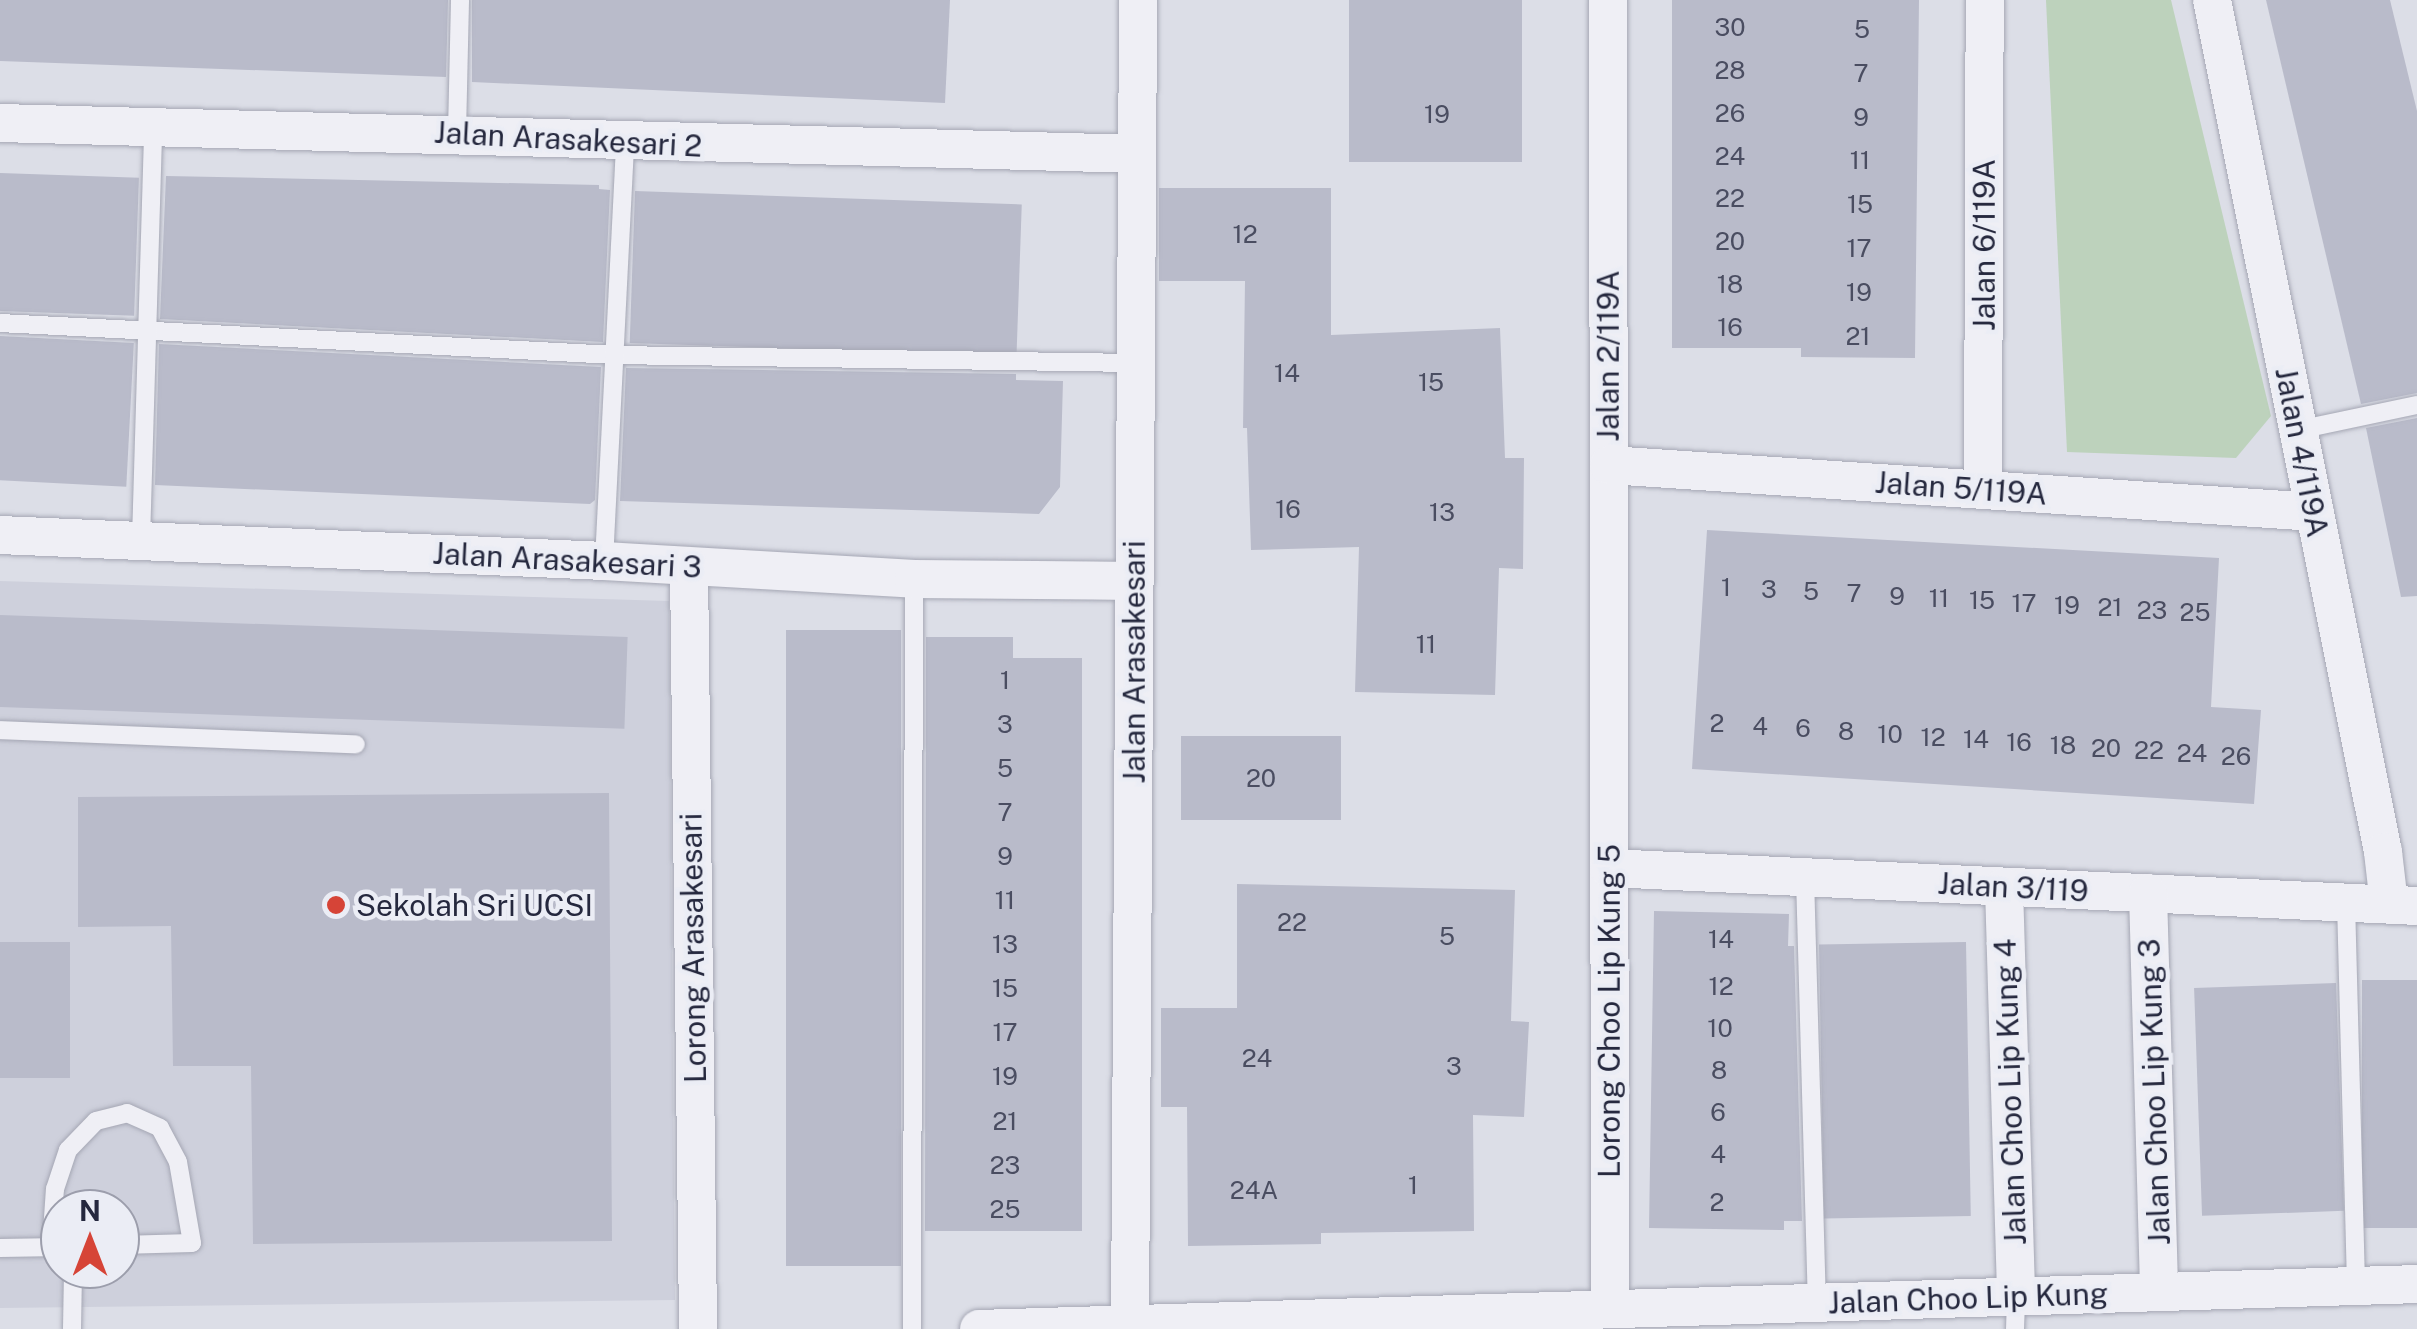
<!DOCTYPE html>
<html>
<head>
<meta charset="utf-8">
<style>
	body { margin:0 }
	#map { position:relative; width:2417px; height:1329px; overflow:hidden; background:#dcdee7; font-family:"Public Sans",sans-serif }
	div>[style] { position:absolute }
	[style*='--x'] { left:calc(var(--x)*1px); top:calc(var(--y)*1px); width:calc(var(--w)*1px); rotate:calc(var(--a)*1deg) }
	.built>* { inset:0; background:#ced0dc }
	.green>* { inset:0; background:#bdd2bc }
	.building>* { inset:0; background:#b9bbca; transform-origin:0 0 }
	.roads { filter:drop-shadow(0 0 2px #a5a7b4) drop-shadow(0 0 2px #a5a7b4) }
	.service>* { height:18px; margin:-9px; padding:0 9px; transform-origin:9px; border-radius:9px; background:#efeff5 }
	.minor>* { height:38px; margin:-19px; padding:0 19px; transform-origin:19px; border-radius:19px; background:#efeff5 }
	.dots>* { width:28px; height:28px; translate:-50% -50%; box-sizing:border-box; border:5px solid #ebedf5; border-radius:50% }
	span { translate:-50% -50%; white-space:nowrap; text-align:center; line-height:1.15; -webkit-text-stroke:9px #ebedf5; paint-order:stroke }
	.number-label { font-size:25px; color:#4a4d61 }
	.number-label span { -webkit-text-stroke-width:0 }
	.street-label { font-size:30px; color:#25283e }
	.poi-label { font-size:30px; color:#25283e }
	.left { translate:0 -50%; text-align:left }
	.north { position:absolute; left:40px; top:1189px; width:100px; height:100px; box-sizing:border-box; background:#ebedf5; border:2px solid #9c9eac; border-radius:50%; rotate:0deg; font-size:28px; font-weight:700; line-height:40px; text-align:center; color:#25283e }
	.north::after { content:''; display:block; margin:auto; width:35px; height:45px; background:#d64437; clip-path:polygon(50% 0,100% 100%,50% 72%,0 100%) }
</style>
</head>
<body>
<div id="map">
	<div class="built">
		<div style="clip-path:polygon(evenodd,0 581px,669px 601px,675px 1300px,0 1308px,0 581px,60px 1209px,120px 1209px,120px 1269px,60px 1269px,60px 1209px)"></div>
	</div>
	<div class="green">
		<div style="clip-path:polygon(2046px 0,2171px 0,2271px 416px,2236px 458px,2067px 452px)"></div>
	</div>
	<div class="building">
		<div style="clip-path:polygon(0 0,448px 0,446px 77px,0 61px)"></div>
		<div style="clip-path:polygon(472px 0,950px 0,945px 103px,472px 82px)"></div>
		<div style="left:1349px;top:0;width:173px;height:162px"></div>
		<div style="clip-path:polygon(1672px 0,1919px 0,1915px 358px,1801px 357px,1801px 348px,1672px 348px)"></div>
		<div style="clip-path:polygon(2266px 0,2390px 0,2417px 111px,2417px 393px,2361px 404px)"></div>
		<div style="left:0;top:173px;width:139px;height:138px;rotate:2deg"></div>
		<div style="clip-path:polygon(166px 176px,599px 185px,599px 189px,610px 190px,603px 342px,160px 319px)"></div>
		<div style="clip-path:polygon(1159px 188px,1331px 188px,1331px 335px,1500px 328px,1505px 458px,1524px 458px,1523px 569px,1499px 568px,1495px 695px,1355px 692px,1359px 547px,1251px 550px,1247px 428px,1243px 428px,1245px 281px,1159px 281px)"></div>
		<div style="left:635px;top:191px;width:387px;height:152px;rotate:2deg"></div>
		<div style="left:0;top:336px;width:134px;height:144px;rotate:3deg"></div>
		<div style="clip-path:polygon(159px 344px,601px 367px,595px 500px,590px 504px,155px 485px)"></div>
		<div style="clip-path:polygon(626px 368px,1016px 374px,1016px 380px,1063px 381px,1060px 487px,1039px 514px,620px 501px)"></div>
		<div style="clip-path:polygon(2417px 418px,2417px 596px,2401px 597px,2366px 428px)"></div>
		<div style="clip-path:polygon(1707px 530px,2219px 558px,2211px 707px,2261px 710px,2254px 804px,1692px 769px)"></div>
		<div style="left:0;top:615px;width:628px;height:92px;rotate:2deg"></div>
		<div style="left:786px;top:630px;width:115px;height:636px"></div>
		<div style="clip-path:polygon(926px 637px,1013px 637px,1013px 658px,1082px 658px,1082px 1231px,925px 1231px)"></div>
		<div style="left:1181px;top:736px;width:160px;height:84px"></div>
		<div style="clip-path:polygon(609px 793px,612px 1241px,253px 1244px,251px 1066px,173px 1066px,171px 926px,78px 927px,78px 797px)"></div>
		<div style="clip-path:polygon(1237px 884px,1515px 890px,1511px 1021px,1529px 1022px,1524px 1117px,1473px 1115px,1474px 1231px,1321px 1233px,1321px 1244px,1188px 1246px,1187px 1107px,1161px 1107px,1161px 1008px,1237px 1008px)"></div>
		<div style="clip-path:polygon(1654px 911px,1789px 914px,1788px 946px,1794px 946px,1802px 1221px,1784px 1221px,1784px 1230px,1649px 1228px)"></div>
		<div style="left:0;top:942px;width:70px;height:136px"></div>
		<div style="left:1966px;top:942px;width:274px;height:147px;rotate:89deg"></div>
		<div style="left:2362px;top:980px;width:55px;height:248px"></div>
		<div style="left:2336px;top:983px;width:228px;height:142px;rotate:88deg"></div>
	</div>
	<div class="roads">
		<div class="service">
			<div style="--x:457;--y:133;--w:133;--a:-88.7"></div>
			<div style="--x:0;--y:323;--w:615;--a:2.98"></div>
			<div style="--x:614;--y:355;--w:522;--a:0.88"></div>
			<div style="--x:2298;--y:430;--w:122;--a:-11.9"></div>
			<div style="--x:141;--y:540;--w:413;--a:-88.3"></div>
			<div style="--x:604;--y:561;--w:418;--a:-87.1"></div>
			<div style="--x:0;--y:730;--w:356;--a:2.3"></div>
			<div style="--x:1805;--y:877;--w:426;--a:88.4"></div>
			<div style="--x:2346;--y:902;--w:384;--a:88.5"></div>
			<div style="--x:51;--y:1247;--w:58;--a:-86.1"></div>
			<div style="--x:55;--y:1189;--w:41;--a:-71.6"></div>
			<div style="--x:68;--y:1150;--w:40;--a:-46"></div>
			<div style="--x:96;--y:1121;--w:32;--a:-14"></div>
			<div style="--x:127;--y:1113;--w:36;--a:24"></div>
			<div style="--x:160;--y:1128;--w:38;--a:62"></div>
			<div style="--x:178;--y:1162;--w:82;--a:80.2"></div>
			<div style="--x:192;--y:1243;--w:72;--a:178.4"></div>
			<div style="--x:0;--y:1248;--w:60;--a:-1"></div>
			<div style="--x:72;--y:1329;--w:60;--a:-89"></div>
			<div style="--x:912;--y:1329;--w:750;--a:-89.85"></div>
			<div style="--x:2015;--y:1329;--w:32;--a:-88"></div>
		</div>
		<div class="minor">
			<div style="--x:1608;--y:0;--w:1309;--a:89.91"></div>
			<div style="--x:2212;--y:0;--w:869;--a:78.65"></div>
			<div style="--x:2383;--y:852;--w:52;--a:83.4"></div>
			<div style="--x:0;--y:123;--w:1137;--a:1.56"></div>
			<div style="--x:1609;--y:465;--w:707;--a:3.81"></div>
			<div style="--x:1983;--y:490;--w:490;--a:-89.8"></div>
			<div style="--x:0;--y:535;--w:605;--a:2.46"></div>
			<div style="--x:604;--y:561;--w:311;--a:3.3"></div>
			<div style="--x:914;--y:579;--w:220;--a:0.5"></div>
			<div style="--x:689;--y:567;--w:762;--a:89.32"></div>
			<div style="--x:1609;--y:868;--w:809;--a:2.69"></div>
			<div style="--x:2004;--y:887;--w:410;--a:88.3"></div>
			<div style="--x:2148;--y:893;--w:399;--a:88.4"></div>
			<div style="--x:1130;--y:1325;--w:1325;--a:-89.65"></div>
			<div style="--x:979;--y:1329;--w:1439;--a:-1.79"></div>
		</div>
	</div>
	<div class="dots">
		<div style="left:336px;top:905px;background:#d64437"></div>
	</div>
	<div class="number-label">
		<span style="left:1730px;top:27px">30</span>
		<span style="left:1862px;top:29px">5</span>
		<span style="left:1730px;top:70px">28</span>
		<span style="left:1861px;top:73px">7</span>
		<span style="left:1730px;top:113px">26</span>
		<span style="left:1437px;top:114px">19</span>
		<span style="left:1861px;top:117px">9</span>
		<span style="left:1730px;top:156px">24</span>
		<span style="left:1860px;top:160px">11</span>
		<span style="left:1730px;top:198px">22</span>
		<span style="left:1860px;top:204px">15</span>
		<span style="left:1245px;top:234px">12</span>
		<span style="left:1730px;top:241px">20</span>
		<span style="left:1859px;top:248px">17</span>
		<span style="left:1730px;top:284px">18</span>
		<span style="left:1859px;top:292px">19</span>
		<span style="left:1730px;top:327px">16</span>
		<span style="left:1858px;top:336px">21</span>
		<span style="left:1287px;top:373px">14</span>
		<span style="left:1431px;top:382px">15</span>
		<span style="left:1288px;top:509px">16</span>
		<span style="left:1442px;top:512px">13</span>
		<span style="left:1726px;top:587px">1</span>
		<span style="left:1769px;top:589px">3</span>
		<span style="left:1811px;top:591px">5</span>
		<span style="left:1854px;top:593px">7</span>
		<span style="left:1897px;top:596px">9</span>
		<span style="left:1939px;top:598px">11</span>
		<span style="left:1982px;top:600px">15</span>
		<span style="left:2024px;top:603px">17</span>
		<span style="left:2067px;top:605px">19</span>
		<span style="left:2110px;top:607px">21</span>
		<span style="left:2152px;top:610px">23</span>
		<span style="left:2195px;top:612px">25</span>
		<span style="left:1426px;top:644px">11</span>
		<span style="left:1005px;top:680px">1</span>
		<span style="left:1717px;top:723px">2</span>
		<span style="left:1005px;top:724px">3</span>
		<span style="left:1760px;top:726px">4</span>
		<span style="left:1803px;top:728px">6</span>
		<span style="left:1846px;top:731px">8</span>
		<span style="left:1890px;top:734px">10</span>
		<span style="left:1933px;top:737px">12</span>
		<span style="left:1976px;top:739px">14</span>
		<span style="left:2019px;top:742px">16</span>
		<span style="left:2063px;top:745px">18</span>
		<span style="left:2106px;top:748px">20</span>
		<span style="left:2149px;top:750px">22</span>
		<span style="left:2192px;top:753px">24</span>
		<span style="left:2236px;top:756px">26</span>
		<span style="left:1005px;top:768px">5</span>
		<span style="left:1261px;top:778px">20</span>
		<span style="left:1005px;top:812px">7</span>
		<span style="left:1005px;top:856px">9</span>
		<span style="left:1005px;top:900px">11</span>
		<span style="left:1292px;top:922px">22</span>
		<span style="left:1447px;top:936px">5</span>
		<span style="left:1721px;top:939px">14</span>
		<span style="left:1005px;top:944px">13</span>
		<span style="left:1721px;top:986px">12</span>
		<span style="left:1005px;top:988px">15</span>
		<span style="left:1720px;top:1028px">10</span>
		<span style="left:1005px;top:1032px">17</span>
		<span style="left:1257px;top:1058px">24</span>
		<span style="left:1454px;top:1066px">3</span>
		<span style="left:1719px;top:1070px">8</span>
		<span style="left:1005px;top:1076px">19</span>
		<span style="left:1718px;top:1112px">6</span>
		<span style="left:1005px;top:1121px">21</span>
		<span style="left:1718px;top:1154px">4</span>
		<span style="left:1005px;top:1165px">23</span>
		<span style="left:1413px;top:1185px">1</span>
		<span style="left:1254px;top:1190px">24A</span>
		<span style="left:1717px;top:1202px">2</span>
		<span style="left:1005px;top:1209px">25</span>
	</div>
	<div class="street-label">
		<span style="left:568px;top:139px;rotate:3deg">Jalan Arasakesari 2</span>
		<span style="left:1984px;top:245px;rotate:-90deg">Jalan 6/119A</span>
		<span style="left:1608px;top:356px;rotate:-90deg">Jalan 2/119A</span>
		<span style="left:2302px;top:452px;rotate:79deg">Jalan 4/119A</span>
		<span style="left:1961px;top:488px;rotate:4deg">Jalan 5/119A</span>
		<span style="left:567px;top:560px;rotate:3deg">Jalan Arasakesari 3</span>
		<span style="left:1134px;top:662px;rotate:-90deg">Jalan Arasakesari</span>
		<span style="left:2013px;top:887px;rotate:3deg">Jalan 3/119</span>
		<span style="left:693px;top:948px;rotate:-91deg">Lorong Arasakesari</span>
		<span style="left:1609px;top:1011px;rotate:-90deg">Lorong Choo Lip Kung 5</span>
		<span style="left:2010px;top:1092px;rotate:-92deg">Jalan Choo Lip Kung 4</span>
		<span style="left:2154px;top:1092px;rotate:-92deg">Jalan Choo Lip Kung 3</span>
		<span style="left:1968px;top:1298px;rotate:-2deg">Jalan Choo Lip Kung</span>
	</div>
	<div class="poi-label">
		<span class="left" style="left:356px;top:905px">Sekolah Sri UCSI</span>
	</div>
	<div class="north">N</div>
</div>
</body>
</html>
